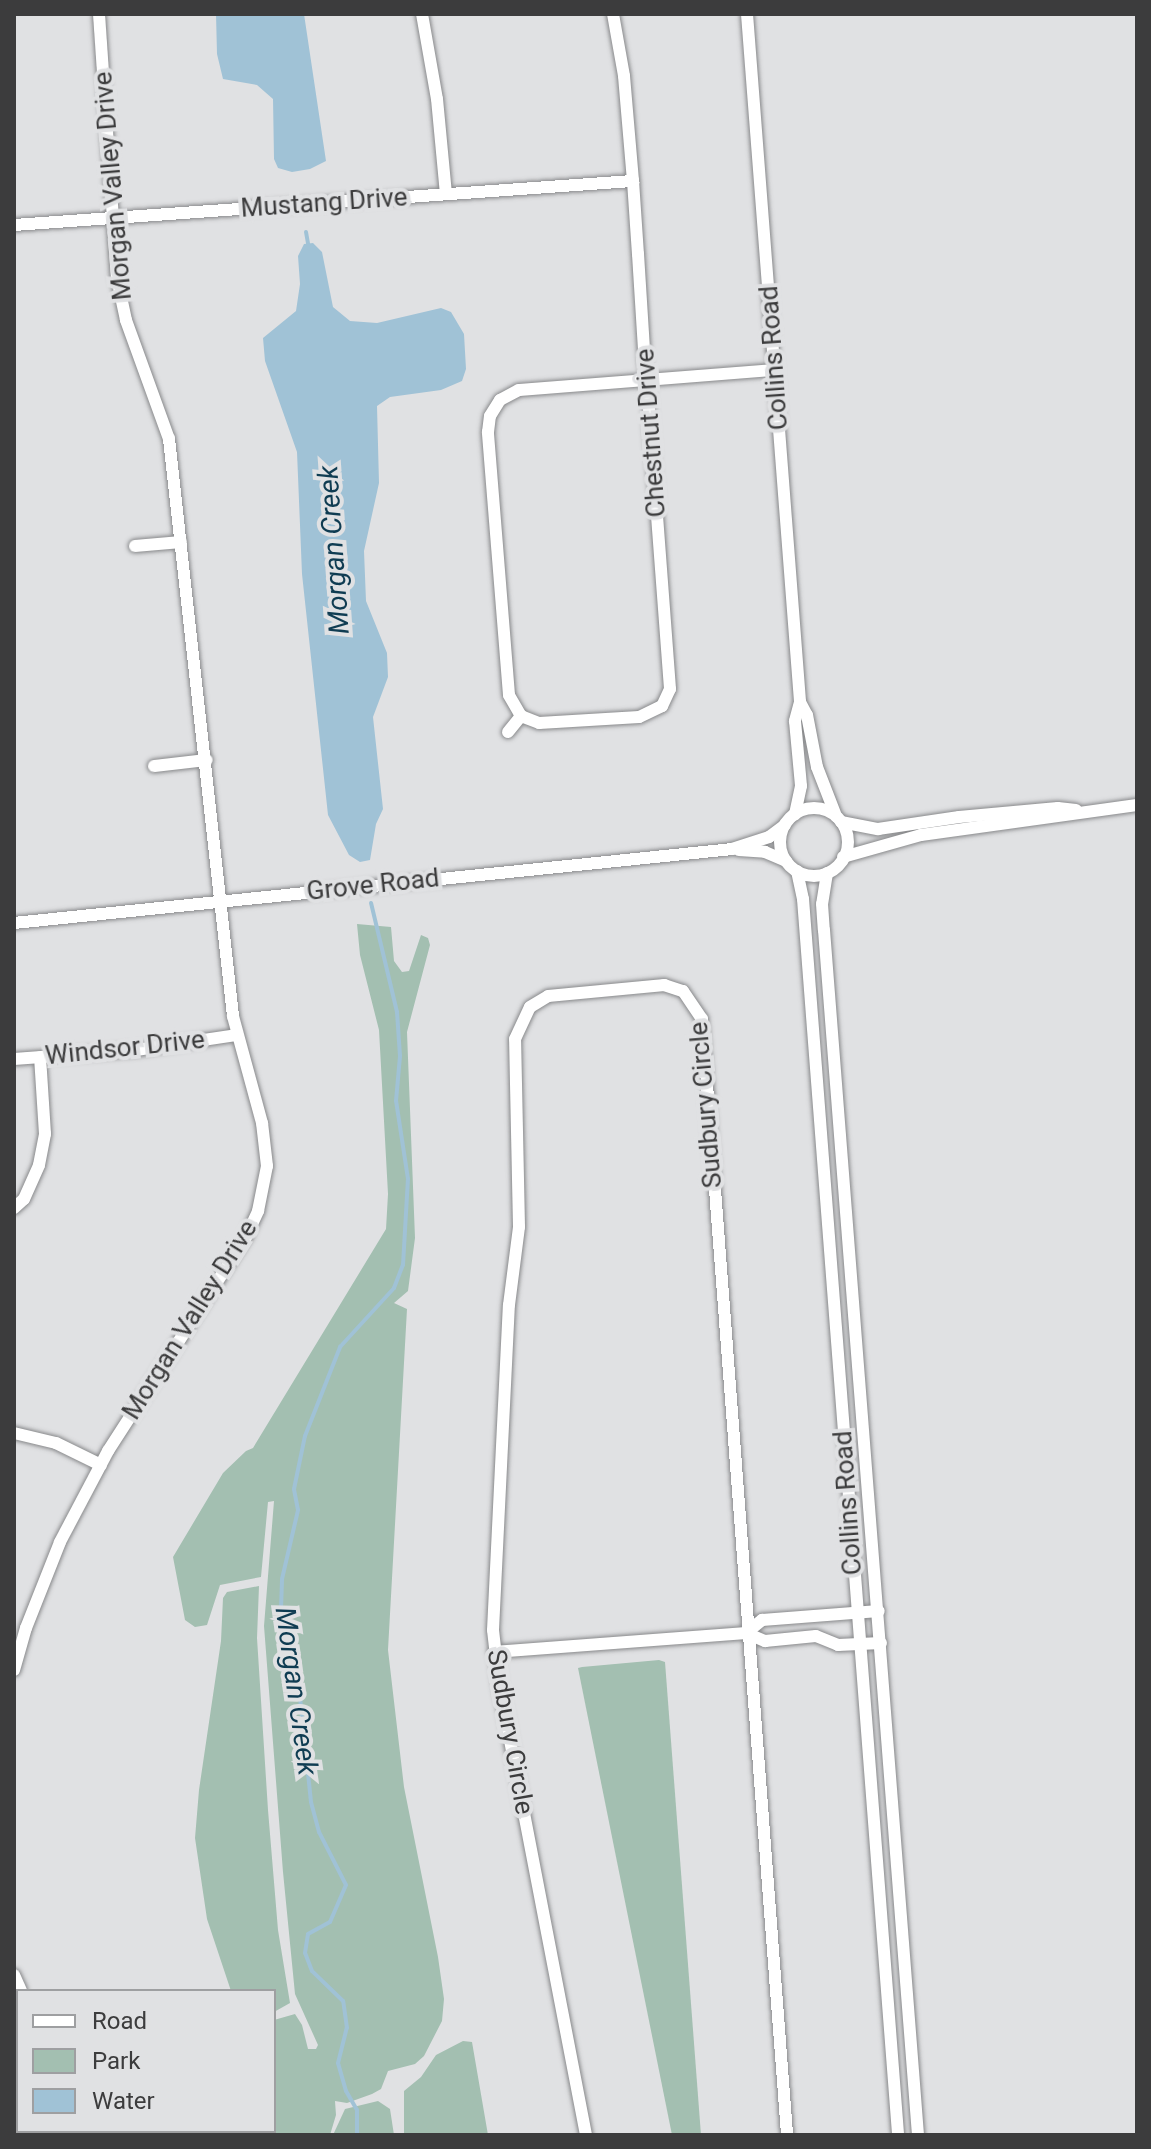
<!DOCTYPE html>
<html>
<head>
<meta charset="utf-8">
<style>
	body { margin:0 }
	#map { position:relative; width:1151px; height:2149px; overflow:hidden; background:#e0e1e3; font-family:Roboto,sans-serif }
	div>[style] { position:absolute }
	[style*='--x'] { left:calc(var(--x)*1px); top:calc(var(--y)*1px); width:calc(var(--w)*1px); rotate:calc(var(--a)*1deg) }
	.green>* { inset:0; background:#a3bfb1 }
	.water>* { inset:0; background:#a0c2d6 }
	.stream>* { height:4px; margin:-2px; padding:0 2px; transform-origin:2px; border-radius:2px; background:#a0c2d6 }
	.roads { filter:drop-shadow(0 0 2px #88898b) drop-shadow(0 0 2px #88898b) }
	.minor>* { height:12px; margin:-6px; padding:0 6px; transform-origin:6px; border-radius:6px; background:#fff }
	.minor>.ring { margin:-6px; padding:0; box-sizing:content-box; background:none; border:12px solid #fff; border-radius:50% }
	span { translate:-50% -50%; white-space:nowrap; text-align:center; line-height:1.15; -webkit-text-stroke:8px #e0e1e3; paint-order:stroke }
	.street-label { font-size:26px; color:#3c3c3d }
	.water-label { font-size:28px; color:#0f3c52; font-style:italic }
	.frame { position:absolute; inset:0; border:16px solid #3c3c3d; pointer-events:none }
	.legend { position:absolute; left:16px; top:1989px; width:260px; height:144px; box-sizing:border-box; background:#e0e1e3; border:2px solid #9e9fa1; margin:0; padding:10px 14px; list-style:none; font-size:24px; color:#3c3c3d }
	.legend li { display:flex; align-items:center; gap:16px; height:40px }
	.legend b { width:40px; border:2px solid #9e9fa1 }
</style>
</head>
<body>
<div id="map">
	<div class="green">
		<div style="clip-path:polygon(357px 924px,391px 927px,394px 961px,402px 972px,409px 971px,421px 935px,428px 938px,430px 945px,407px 1032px,415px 1238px,408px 1291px,394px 1303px,407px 1309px,388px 1650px,404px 1787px,438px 1957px,444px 1999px,442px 2021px,424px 2056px,415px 2064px,388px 2071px,381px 2089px,372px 2094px,347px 2103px,335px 2101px,336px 2115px,330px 2135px,101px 2135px,100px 2131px,274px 2131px,274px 2020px,295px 2014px,302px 2025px,308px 2049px,316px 2049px,318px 2045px,295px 1994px,283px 1872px,264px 1626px,274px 1501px,268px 1502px,261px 1577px,220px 1585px,207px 1625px,195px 1627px,185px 1620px,173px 1557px,223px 1473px,246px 1451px,253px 1448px,386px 1229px,388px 1194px,379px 1030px,360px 955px)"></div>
		<div style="clip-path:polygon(259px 1586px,257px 1638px,268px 1810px,278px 1930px,290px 2003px,274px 2012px,274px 1991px,231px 1991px,207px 1919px,195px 1838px,199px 1790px,221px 1641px,223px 1598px,227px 1592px)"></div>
		<div style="clip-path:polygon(659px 1660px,665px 1662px,701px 2135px,672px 2135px,579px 1673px,578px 1668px,582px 1667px)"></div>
		<div style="clip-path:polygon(463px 2041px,472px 2042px,488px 2135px,404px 2135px,404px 2091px,421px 2077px,436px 2055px)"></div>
		<div style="clip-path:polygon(378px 2101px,390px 2109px,394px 2135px,333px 2135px,345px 2109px)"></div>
	</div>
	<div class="water">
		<div style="clip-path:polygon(216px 14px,304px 14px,326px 161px,310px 169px,292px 172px,278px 168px,274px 159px,273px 99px,257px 85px,223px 79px,217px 54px)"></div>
		<div style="clip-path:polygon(313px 243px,322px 252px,333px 307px,350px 321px,377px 323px,441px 308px,451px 312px,464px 334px,466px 369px,462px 381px,441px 390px,390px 397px,377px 406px,379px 483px,364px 551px,366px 601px,387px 653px,388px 677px,373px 717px,383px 809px,376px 824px,370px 860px,360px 862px,349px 855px,328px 815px,302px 574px,297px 452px,265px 361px,263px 338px,296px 311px,300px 284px,298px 256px,304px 244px)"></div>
	</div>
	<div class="stream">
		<div style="--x:306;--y:232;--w:17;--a:80"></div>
		<div style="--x:357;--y:2135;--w:25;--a:-90"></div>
		<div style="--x:357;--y:2110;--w:22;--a:-120"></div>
		<div style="--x:346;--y:2091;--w:29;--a:-106"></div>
		<div style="--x:338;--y:2063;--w:36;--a:-76"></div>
		<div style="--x:347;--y:2028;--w:27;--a:-98"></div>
		<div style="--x:343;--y:2001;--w:43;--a:-135.9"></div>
		<div style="--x:312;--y:1971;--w:19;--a:-111"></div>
		<div style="--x:305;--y:1953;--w:19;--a:-81"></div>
		<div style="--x:308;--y:1934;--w:25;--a:-29"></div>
		<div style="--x:330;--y:1922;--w:40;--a:-66.6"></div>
		<div style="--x:346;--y:1885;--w:59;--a:-117"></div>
		<div style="--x:319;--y:1832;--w:31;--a:-105"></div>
		<div style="--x:311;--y:1802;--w:152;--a:-96"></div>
		<div style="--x:295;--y:1651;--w:44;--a:-108.4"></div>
		<div style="--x:281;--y:1609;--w:30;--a:-88"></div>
		<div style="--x:282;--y:1579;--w:71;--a:-76.9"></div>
		<div style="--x:298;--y:1510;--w:21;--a:-101"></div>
		<div style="--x:294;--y:1489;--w:54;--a:-78.3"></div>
		<div style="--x:305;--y:1436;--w:96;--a:-68.5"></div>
		<div style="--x:340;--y:1347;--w:80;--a:-47.5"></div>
		<div style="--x:394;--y:1288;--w:25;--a:-69"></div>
		<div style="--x:403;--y:1265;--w:86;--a:-86.7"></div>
		<div style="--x:408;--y:1179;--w:79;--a:-98.7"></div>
		<div style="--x:396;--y:1101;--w:45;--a:-84.9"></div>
		<div style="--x:400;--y:1056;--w:44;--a:-93.9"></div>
		<div style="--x:397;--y:1012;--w:112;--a:-103.4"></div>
	</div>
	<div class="roads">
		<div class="minor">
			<div style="--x:422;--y:14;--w:86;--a:80"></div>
			<div style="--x:437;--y:99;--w:95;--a:84.6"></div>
			<div style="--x:613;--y:14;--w:63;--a:79.9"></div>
			<div style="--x:624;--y:76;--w:105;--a:85.1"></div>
			<div style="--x:633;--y:181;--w:73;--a:86.1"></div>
			<div style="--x:638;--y:254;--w:111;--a:86.4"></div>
			<div style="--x:645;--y:365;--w:15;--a:82"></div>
			<div style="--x:647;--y:380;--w:16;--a:86"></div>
			<div style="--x:648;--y:396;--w:294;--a:85.7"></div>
			<div style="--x:670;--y:689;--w:19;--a:115"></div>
			<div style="--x:662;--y:706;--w:25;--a:154"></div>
			<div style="--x:639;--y:717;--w:100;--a:176.6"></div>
			<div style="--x:539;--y:723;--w:19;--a:-159"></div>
			<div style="--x:521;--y:716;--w:24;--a:-120"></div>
			<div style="--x:509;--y:695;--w:264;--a:-94.6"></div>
			<div style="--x:488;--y:432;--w:16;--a:-83"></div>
			<div style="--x:490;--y:416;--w:19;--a:-58"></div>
			<div style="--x:500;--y:400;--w:21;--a:-28"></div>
			<div style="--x:519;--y:390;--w:257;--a:-4.5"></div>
			<div style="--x:747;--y:14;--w:690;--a:85.59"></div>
			<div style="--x:800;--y:702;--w:20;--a:105"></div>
			<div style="--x:795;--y:721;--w:65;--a:84.7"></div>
			<div style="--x:801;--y:786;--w:29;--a:102"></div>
			<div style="--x:14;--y:225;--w:621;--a:-4.07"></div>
			<div style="--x:135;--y:546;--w:46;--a:-5"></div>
			<div style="--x:800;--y:702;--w:15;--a:62"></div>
			<div style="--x:807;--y:715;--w:53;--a:79.1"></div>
			<div style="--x:817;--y:767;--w:53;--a:68.8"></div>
			<div style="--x:508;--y:732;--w:21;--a:-51"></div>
			<div style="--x:154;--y:766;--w:53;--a:-6.5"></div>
			<div class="ring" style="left:780px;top:808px;width:56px;height:56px"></div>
			<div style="--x:841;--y:822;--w:38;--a:11"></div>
			<div style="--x:878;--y:829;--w:82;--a:-8.4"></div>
			<div style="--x:959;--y:817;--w:99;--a:-5.2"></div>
			<div style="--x:1058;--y:808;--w:18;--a:6"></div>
			<div style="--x:739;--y:850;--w:26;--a:4"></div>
			<div style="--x:765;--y:852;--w:23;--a:23"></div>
			<div style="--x:843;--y:857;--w:81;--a:-15.8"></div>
			<div style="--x:921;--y:835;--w:218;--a:-7.9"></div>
			<div style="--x:797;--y:871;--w:29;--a:78"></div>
			<div style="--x:803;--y:899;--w:1240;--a:85.6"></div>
			<div style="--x:827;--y:873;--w:31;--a:99"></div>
			<div style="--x:822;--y:904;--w:26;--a:86"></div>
			<div style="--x:824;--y:930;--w:1209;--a:85.54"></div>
			<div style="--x:14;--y:923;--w:722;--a:-5.88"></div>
			<div style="--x:732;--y:849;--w:39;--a:-18"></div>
			<div style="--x:769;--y:837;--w:20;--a:-37"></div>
			<div style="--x:14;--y:1059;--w:122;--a:-4.2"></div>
			<div style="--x:136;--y:1050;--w:101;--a:-8.5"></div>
			<div style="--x:14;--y:1208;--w:13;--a:-42"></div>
			<div style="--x:24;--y:1199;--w:37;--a:-66"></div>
			<div style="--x:39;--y:1165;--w:32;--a:-79"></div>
			<div style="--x:45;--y:1134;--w:77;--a:-93.7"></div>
			<div style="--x:14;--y:1433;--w:43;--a:13.4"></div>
			<div style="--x:56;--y:1443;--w:50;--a:26.1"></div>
			<div style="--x:746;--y:1633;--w:21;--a:-39"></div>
			<div style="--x:762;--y:1620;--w:117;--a:-4.4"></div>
			<div style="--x:494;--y:1652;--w:253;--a:-4.3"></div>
			<div style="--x:746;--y:1633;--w:21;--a:23"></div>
			<div style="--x:765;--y:1641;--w:51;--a:-5.6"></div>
			<div style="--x:816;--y:1636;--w:24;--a:22"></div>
			<div style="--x:838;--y:1645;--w:43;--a:-2.7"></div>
			<div style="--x:14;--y:1670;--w:44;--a:-74.1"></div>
			<div style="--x:26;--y:1628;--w:92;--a:-68.4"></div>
			<div style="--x:60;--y:1542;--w:103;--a:-62.2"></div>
			<div style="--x:108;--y:1451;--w:255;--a:-57.2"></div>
			<div style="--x:246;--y:1237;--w:29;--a:-65"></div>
			<div style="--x:258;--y:1211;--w:46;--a:-78.7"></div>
			<div style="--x:267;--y:1166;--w:43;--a:-96.6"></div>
			<div style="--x:262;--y:1123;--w:111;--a:-105.2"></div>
			<div style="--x:233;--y:1016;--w:581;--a:-96.33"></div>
			<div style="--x:169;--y:439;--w:127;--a:-109.9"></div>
			<div style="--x:126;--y:320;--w:43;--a:-102.1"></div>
			<div style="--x:117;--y:278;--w:265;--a:-93.9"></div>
			<div style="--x:14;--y:1975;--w:17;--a:66"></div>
			<div style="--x:86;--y:2131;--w:4;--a:76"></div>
			<div style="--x:586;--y:2135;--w:461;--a:-100.9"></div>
			<div style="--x:499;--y:1682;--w:52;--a:-96.6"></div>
			<div style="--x:493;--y:1630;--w:325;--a:-87.2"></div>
			<div style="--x:509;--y:1305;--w:79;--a:-82.7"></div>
			<div style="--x:519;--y:1227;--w:188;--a:-91.2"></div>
			<div style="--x:515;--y:1039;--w:35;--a:-65"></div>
			<div style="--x:530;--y:1007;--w:21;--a:-31"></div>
			<div style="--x:548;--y:996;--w:117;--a:-5.4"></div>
			<div style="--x:664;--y:985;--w:20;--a:18"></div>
			<div style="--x:683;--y:991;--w:34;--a:56"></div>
			<div style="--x:702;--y:1019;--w:1119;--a:85.64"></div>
		</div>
	</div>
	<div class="street-label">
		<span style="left:113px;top:186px;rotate:-95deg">Morgan Valley Drive</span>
		<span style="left:324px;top:203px;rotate:-4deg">Mustang Drive</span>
		<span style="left:774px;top:358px;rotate:-94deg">Collins Road</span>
		<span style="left:651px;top:433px;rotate:-94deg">Chestnut Drive</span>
		<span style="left:373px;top:885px;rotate:-6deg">Grove Road</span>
		<span style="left:125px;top:1048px;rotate:-6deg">Windsor Drive</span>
		<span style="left:706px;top:1105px;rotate:-95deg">Sudbury Circle</span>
		<span style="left:190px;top:1320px;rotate:-58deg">Morgan Valley Drive</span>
		<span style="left:848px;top:1503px;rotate:-94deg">Collins Road</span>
		<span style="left:510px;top:1732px;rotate:80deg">Sudbury Circle</span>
	</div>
	<div class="water-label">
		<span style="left:334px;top:550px;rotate:-94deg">Morgan Creek</span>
		<span style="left:296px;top:1691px;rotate:82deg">Morgan Creek</span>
	</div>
	<div class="frame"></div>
	<ul class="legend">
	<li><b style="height:10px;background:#fff"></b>Road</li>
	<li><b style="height:22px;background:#a3bfb1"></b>Park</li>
	<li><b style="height:22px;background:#a0c2d6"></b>Water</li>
	</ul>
</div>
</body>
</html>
